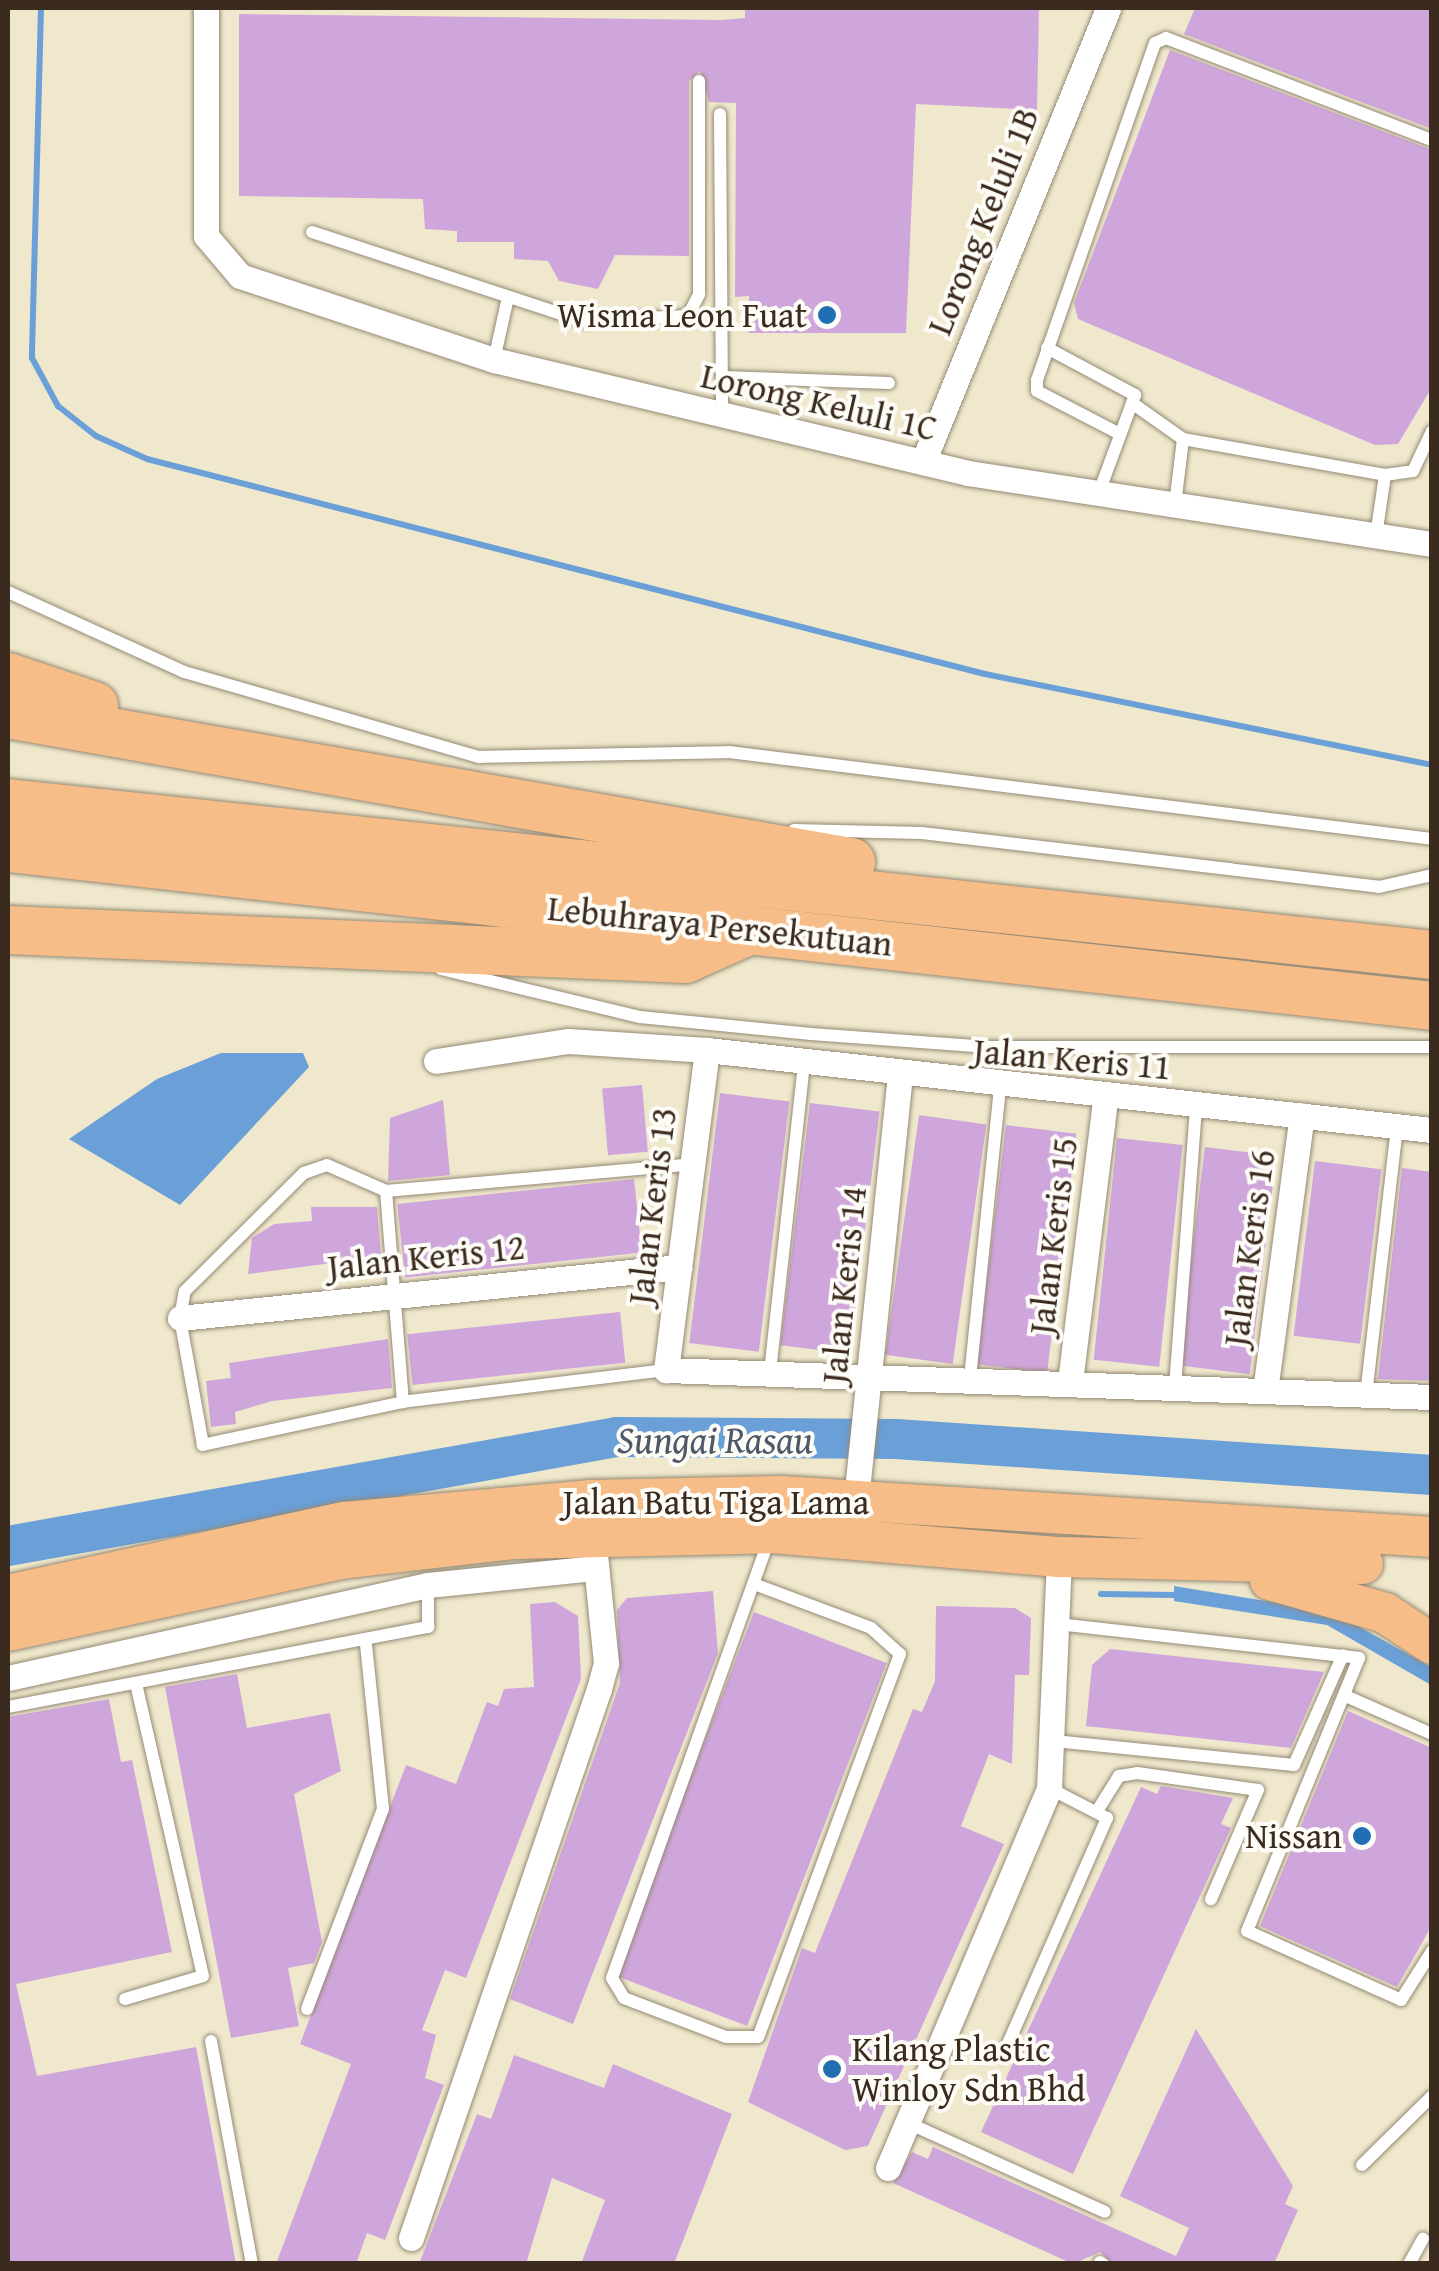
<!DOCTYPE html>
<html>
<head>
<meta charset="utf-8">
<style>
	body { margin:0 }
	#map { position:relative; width:1439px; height:2271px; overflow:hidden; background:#efe8cc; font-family:"Gentium Book Plus",serif }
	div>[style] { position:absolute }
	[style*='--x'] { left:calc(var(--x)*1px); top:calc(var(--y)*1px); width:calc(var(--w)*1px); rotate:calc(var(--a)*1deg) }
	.water>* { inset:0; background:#6a9fd7 }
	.stream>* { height:6px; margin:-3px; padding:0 3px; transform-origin:3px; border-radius:3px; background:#6a9fd7 }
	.river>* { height:40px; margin:-20px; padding:0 20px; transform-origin:20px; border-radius:20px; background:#6a9fd7 }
	.building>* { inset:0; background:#cfa6dc; transform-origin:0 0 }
	.roads { filter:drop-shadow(0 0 2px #958975) drop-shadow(0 0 2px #958975) }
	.lane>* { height:12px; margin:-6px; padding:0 6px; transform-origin:6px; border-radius:6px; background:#fff }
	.street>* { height:25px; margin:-12.5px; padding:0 12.5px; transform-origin:12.5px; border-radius:12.5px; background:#fff }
	.primary>* { height:40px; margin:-20px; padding:0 20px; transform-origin:20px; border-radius:20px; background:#f7bd88 }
	.highway>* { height:48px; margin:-24px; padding:0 24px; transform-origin:24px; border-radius:24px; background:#f7bd88 }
	.dots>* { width:28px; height:28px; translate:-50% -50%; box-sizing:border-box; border:5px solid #fdfcf7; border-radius:50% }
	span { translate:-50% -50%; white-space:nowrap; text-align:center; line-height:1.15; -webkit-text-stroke:8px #fdfcf7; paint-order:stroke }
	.street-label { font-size:35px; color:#3b2a1e }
	.poi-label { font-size:35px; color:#3b2a1e }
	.right { translate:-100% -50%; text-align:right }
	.left { translate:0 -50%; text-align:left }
	.water-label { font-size:38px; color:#4e5968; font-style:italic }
	.frame { position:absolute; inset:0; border:10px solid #3b2a1e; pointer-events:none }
</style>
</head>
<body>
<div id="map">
	<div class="water">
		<div style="clip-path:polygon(221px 1053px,303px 1053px,309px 1067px,180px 1205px,69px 1139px,157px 1079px)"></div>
		<div style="clip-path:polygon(1174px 1586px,1333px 1612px,1431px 1667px,1431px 1685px,1327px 1625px,1174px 1601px)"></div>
	</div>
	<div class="stream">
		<div style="--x:41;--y:8;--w:350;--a:91.5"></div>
		<div style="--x:32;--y:358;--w:55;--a:61.6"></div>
		<div style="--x:58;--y:406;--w:48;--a:38.3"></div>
		<div style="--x:96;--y:436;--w:56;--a:24.3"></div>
		<div style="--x:147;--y:459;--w:865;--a:14.39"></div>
		<div style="--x:985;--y:674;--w:456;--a:11.5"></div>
		<div style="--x:1101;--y:1594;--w:73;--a:0.8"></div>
	</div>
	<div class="river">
		<div style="--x:8;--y:1546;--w:619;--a:-10.15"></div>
		<div style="--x:617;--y:1437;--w:279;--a:0.4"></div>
		<div style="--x:896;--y:1439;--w:537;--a:3.84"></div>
	</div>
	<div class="building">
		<div style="clip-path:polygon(745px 8px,1039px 8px,1037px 110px,916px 104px,906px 333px,749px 333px,749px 296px,735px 297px,736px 103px,709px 102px,700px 71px,689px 81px,689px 256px,615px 255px,598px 289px,559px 281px,548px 261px,514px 259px,514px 242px,457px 242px,457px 231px,425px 229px,423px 199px,239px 196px,239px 14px,721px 20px,745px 18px)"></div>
		<div style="clip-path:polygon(1195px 8px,1432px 8px,1432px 129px,1184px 34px)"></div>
		<div style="clip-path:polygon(1170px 50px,1432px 150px,1432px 387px,1398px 444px,1375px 445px,1078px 319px,1074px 303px)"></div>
		<div style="left:642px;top:1085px;width:67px;height:40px;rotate:85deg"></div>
		<div style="left:720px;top:1093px;width:70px;height:252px;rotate:7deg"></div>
		<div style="clip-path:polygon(443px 1100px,450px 1175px,388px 1181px,390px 1118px)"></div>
		<div style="left:810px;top:1103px;width:70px;height:244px;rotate:7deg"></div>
		<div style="left:919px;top:1115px;width:68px;height:242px;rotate:8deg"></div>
		<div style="left:1006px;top:1125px;width:71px;height:241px;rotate:7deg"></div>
		<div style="left:1117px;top:1138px;width:66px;height:223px;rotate:6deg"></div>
		<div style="left:1205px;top:1147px;width:72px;height:220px;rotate:7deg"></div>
		<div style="left:1315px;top:1161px;width:67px;height:176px;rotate:7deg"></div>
		<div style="clip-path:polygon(1402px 1168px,1432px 1172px,1432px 1381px,1378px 1379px)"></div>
		<div style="left:634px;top:1179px;width:74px;height:238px;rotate:84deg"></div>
		<div style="clip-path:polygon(311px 1207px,377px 1207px,382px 1268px,356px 1270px,355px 1260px,248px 1274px,252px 1238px,274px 1224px,312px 1221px)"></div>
		<div style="left:620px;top:1312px;width:51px;height:214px;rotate:84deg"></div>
		<div style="clip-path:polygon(388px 1339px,392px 1388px,272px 1401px,235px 1412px,236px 1424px,211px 1427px,206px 1381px,231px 1378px,229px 1363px)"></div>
		<div style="clip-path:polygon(713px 1591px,718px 1653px,573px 2024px,510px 1999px,620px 1683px,617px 1610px,627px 1598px)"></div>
		<div style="clip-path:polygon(555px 1602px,578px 1616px,581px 1679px,466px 1978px,445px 1970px,422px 2030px,436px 2035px,425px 2078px,444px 2085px,385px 2240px,367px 2233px,356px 2264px,276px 2264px,351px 2064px,300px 2044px,406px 1765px,456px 1784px,487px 1702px,498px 1706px,504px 1689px,534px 1687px,530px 1604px)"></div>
		<div style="clip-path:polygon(936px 1606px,1015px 1608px,1031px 1618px,1029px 1675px,1015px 1675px,1012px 1764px,989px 1754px,961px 1826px,1004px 1844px,868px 2146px,845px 2150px,748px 2102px,802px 1948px,815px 1953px,913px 1709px,922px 1712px,935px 1681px)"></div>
		<div style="left:754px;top:1612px;width:142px;height:389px;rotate:21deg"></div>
		<div style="clip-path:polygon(1110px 1649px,1267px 1666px,1324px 1672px,1291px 1748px,1086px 1726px,1092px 1665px)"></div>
		<div style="clip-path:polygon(237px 1674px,247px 1728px,330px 1713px,341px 1771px,294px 1794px,322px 1942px,314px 1963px,288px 1968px,299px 2026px,231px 2038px,165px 1687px)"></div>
		<div style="clip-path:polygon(109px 1699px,121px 1762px,132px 1760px,172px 1952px,16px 1984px,37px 2076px,196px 2047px,236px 2264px,8px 2264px,8px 1717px)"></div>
		<div style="clip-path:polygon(1348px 1711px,1432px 1748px,1432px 1925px,1397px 1987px,1260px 1926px)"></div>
		<div style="clip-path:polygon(1161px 1786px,1233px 1798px,1221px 1824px,1231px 1828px,1073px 2174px,981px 2132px,1141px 1787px,1157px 1794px)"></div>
		<div style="clip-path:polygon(1196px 2029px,1293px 2186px,1285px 2204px,1298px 2210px,1274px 2264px,1113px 2264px,1100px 2252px,1073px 2264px,893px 2183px,912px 2152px,928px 2159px,933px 2147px,1176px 2256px,1189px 2228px,1120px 2196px)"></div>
		<div style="clip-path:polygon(514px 2055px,604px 2088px,613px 2064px,732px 2114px,674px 2264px,581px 2264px,605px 2200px,552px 2178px,526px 2264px,419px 2264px,477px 2114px,491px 2119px)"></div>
	</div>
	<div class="roads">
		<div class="lane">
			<div style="--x:720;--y:114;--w:302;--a:89.6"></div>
			<div style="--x:312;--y:232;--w:284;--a:18.2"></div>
			<div style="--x:582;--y:321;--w:106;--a:-2.7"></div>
			<div style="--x:688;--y:316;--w:25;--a:-63"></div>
			<div style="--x:699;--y:294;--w:213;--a:-90"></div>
			<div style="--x:1047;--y:348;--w:100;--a:28.1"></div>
			<div style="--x:1135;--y:395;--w:107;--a:110.3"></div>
			<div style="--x:494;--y:360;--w:59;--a:-77.4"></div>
			<div style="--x:724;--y:377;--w:165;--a:2.1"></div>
			<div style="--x:1132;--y:403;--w:62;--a:35.2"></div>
			<div style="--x:1183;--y:439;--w:205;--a:10.1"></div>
			<div style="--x:1385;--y:475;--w:28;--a:-8"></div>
			<div style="--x:1413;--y:471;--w:44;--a:-64.6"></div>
			<div style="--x:1118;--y:433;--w:91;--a:-152.6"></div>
			<div style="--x:1037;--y:391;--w:11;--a:-90"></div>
			<div style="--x:1037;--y:380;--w:357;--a:-70.7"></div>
			<div style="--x:1155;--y:43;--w:12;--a:-24"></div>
			<div style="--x:1166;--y:38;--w:285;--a:21"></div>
			<div style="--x:1175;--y:505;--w:66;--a:-83.1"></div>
			<div style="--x:1376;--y:536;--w:62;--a:-81.6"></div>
			<div style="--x:8;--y:592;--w:193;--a:24.4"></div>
			<div style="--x:184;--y:672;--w:307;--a:16.1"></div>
			<div style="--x:479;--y:757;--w:250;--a:-1.1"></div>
			<div style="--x:729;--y:752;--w:708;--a:7.05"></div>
			<div style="--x:794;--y:830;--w:128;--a:1.3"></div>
			<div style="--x:922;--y:833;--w:460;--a:6.7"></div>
			<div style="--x:1379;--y:887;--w:54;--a:-12.8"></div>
			<div style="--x:441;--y:969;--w:205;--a:13.6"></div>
			<div style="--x:640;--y:1017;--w:172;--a:5.7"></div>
			<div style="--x:811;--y:1034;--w:178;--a:4.2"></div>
			<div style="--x:989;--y:1047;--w:443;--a:0"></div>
			<div style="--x:386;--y:1191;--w:212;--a:85.4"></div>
			<div style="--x:666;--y:1370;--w:265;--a:173.1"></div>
			<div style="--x:403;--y:1402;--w:205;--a:167.9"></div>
			<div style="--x:203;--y:1445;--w:129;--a:-100.3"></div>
			<div style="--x:180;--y:1318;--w:27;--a:-80"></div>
			<div style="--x:185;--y:1291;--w:168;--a:-44.8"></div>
			<div style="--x:304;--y:1173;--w:24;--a:-19"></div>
			<div style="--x:327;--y:1165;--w:64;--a:23.8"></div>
			<div style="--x:386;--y:1191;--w:307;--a:-5"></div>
			<div style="--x:770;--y:1372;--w:310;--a:-83.7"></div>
			<div style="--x:970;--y:1378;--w:292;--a:-84.1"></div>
			<div style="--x:1175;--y:1387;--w:282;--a:-85.7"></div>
			<div style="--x:1366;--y:1395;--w:271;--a:-83.4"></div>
			<div style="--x:754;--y:1584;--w:125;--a:20.6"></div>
			<div style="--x:871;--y:1628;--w:39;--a:42"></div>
			<div style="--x:900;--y:1654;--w:408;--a:110.3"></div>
			<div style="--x:758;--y:2037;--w:32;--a:180"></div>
			<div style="--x:726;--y:2037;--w:109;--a:-159.1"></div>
			<div style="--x:624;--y:1998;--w:23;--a:-121"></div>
			<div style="--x:612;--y:1978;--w:465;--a:-70.3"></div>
			<div style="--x:1057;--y:1624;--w:304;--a:6.4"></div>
			<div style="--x:1359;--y:1658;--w:295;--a:112.3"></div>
			<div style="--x:1247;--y:1931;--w:169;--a:24.1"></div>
			<div style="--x:1401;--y:2000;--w:58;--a:-57.7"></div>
			<div style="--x:1348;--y:1697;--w:92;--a:23.8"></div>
			<div style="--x:8;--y:1707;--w:428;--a:-10.8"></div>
			<div style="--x:428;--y:1627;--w:42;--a:-90"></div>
			<div style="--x:1054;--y:1741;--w:241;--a:5.7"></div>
			<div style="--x:1294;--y:1765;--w:120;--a:-66"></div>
			<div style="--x:1099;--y:1808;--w:38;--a:-58"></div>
			<div style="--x:1119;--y:1776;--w:18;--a:-9"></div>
			<div style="--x:1137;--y:1773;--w:122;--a:8"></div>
			<div style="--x:1258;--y:1790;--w:119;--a:113.3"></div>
			<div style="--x:125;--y:1999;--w:81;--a:-16.4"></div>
			<div style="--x:203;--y:1976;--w:296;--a:-102.9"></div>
			<div style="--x:307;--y:2009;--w:214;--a:-69.2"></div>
			<div style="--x:383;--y:1809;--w:166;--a:-95.9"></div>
			<div style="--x:211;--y:2041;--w:227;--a:79.6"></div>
			<div style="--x:1003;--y:2055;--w:259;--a:-66.3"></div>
			<div style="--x:1107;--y:1818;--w:65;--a:-152.7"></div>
			<div style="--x:906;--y:2122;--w:218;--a:24.3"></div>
			<div style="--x:1362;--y:2165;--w:98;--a:-44.6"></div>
			<div style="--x:1100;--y:2262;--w:4;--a:34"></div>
			<div style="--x:1409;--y:2264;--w:29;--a:-61"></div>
		</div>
		<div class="street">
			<div style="--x:206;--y:8;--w:228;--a:90"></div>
			<div style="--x:206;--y:236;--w:52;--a:49.6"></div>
			<div style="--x:240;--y:276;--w:268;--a:18.3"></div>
			<div style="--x:494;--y:360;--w:487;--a:13.4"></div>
			<div style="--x:968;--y:473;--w:469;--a:8.7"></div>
			<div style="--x:923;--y:462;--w:490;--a:-67.8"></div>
			<div style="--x:707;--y:1050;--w:323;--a:97.3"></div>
			<div style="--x:666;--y:1370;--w:766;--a:2.02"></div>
			<div style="--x:436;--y:1061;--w:134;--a:-8.6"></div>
			<div style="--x:569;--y:1041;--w:138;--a:3.7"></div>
			<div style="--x:707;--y:1050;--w:729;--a:6.3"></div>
			<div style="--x:180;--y:1318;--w:502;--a:-5.84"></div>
			<div style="--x:1070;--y:1382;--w:285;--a:-82.9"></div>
			<div style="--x:1265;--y:1391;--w:278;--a:-82.4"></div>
			<div style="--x:856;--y:1500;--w:425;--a:-84.1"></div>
			<div style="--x:8;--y:1678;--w:430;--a:-12.5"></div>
			<div style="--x:428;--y:1585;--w:169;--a:-5.8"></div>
			<div style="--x:888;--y:2168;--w:413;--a:-67"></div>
			<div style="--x:1049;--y:1788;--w:231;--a:-87.5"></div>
			<div style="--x:411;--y:2238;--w:580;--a:-71.1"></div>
			<div style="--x:599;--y:1689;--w:27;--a:-75"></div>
			<div style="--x:606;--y:1663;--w:139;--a:-95.8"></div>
		</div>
		<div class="primary">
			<div style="--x:1270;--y:1580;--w:120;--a:16"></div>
			<div style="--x:1385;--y:1613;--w:56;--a:33.4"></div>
			<div style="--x:8;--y:1595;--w:344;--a:-12.3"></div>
			<div style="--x:344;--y:1522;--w:246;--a:-5.1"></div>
			<div style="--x:589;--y:1500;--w:192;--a:-1.2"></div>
			<div style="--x:781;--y:1496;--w:652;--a:3.6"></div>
			<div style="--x:8;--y:1631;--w:341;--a:-12.2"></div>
			<div style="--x:341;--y:1559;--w:174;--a:-6.6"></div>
			<div style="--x:514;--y:1539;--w:258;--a:-1.3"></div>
			<div style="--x:772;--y:1533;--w:288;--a:4.8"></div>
			<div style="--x:1059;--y:1557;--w:304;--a:1.3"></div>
		</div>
		<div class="highway">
			<div style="--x:8;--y:677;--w:91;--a:18.6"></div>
			<div style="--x:8;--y:714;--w:856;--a:9.96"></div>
			<div style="--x:8;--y:803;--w:1432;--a:6.09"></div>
			<div style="--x:8;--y:848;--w:1433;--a:6.33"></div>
			<div style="--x:8;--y:930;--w:678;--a:2.45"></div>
			<div style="--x:685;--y:959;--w:69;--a:-24"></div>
		</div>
	</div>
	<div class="dots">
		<div style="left:827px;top:315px;background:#1f6fb2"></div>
		<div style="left:1362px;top:1836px;background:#1f6fb2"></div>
		<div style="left:832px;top:2069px;background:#1f6fb2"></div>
	</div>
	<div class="street-label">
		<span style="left:983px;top:221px;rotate:-68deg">Lorong Keluli 1B</span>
		<span style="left:819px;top:402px;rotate:13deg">Lorong Keluli 1C</span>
		<span style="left:720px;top:926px;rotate:6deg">Lebuhraya Persekutuan</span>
		<span style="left:1072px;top:1059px;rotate:5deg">Jalan Keris 11</span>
		<span style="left:652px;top:1206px;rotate:-83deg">Jalan Keris 13</span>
		<span style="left:1053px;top:1236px;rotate:-83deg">Jalan Keris 15</span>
		<span style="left:1249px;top:1248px;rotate:-82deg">Jalan Keris 16</span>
		<span style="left:426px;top:1257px;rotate:-6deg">Jalan Keris 12</span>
		<span style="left:844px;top:1285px;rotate:-84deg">Jalan Keris 14</span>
		<span style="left:716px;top:1502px">Jalan Batu Tiga Lama</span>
	</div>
	<div class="poi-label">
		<span class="right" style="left:807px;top:315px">Wisma Leon Fuat</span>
		<span class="right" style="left:1342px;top:1836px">Nissan</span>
		<span class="left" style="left:852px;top:2069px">Kilang Plastic<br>Winloy Sdn Bhd</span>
	</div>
	<div class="water-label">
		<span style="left:715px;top:1440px">Sungai Rasau</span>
	</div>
	<div class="frame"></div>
</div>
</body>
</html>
